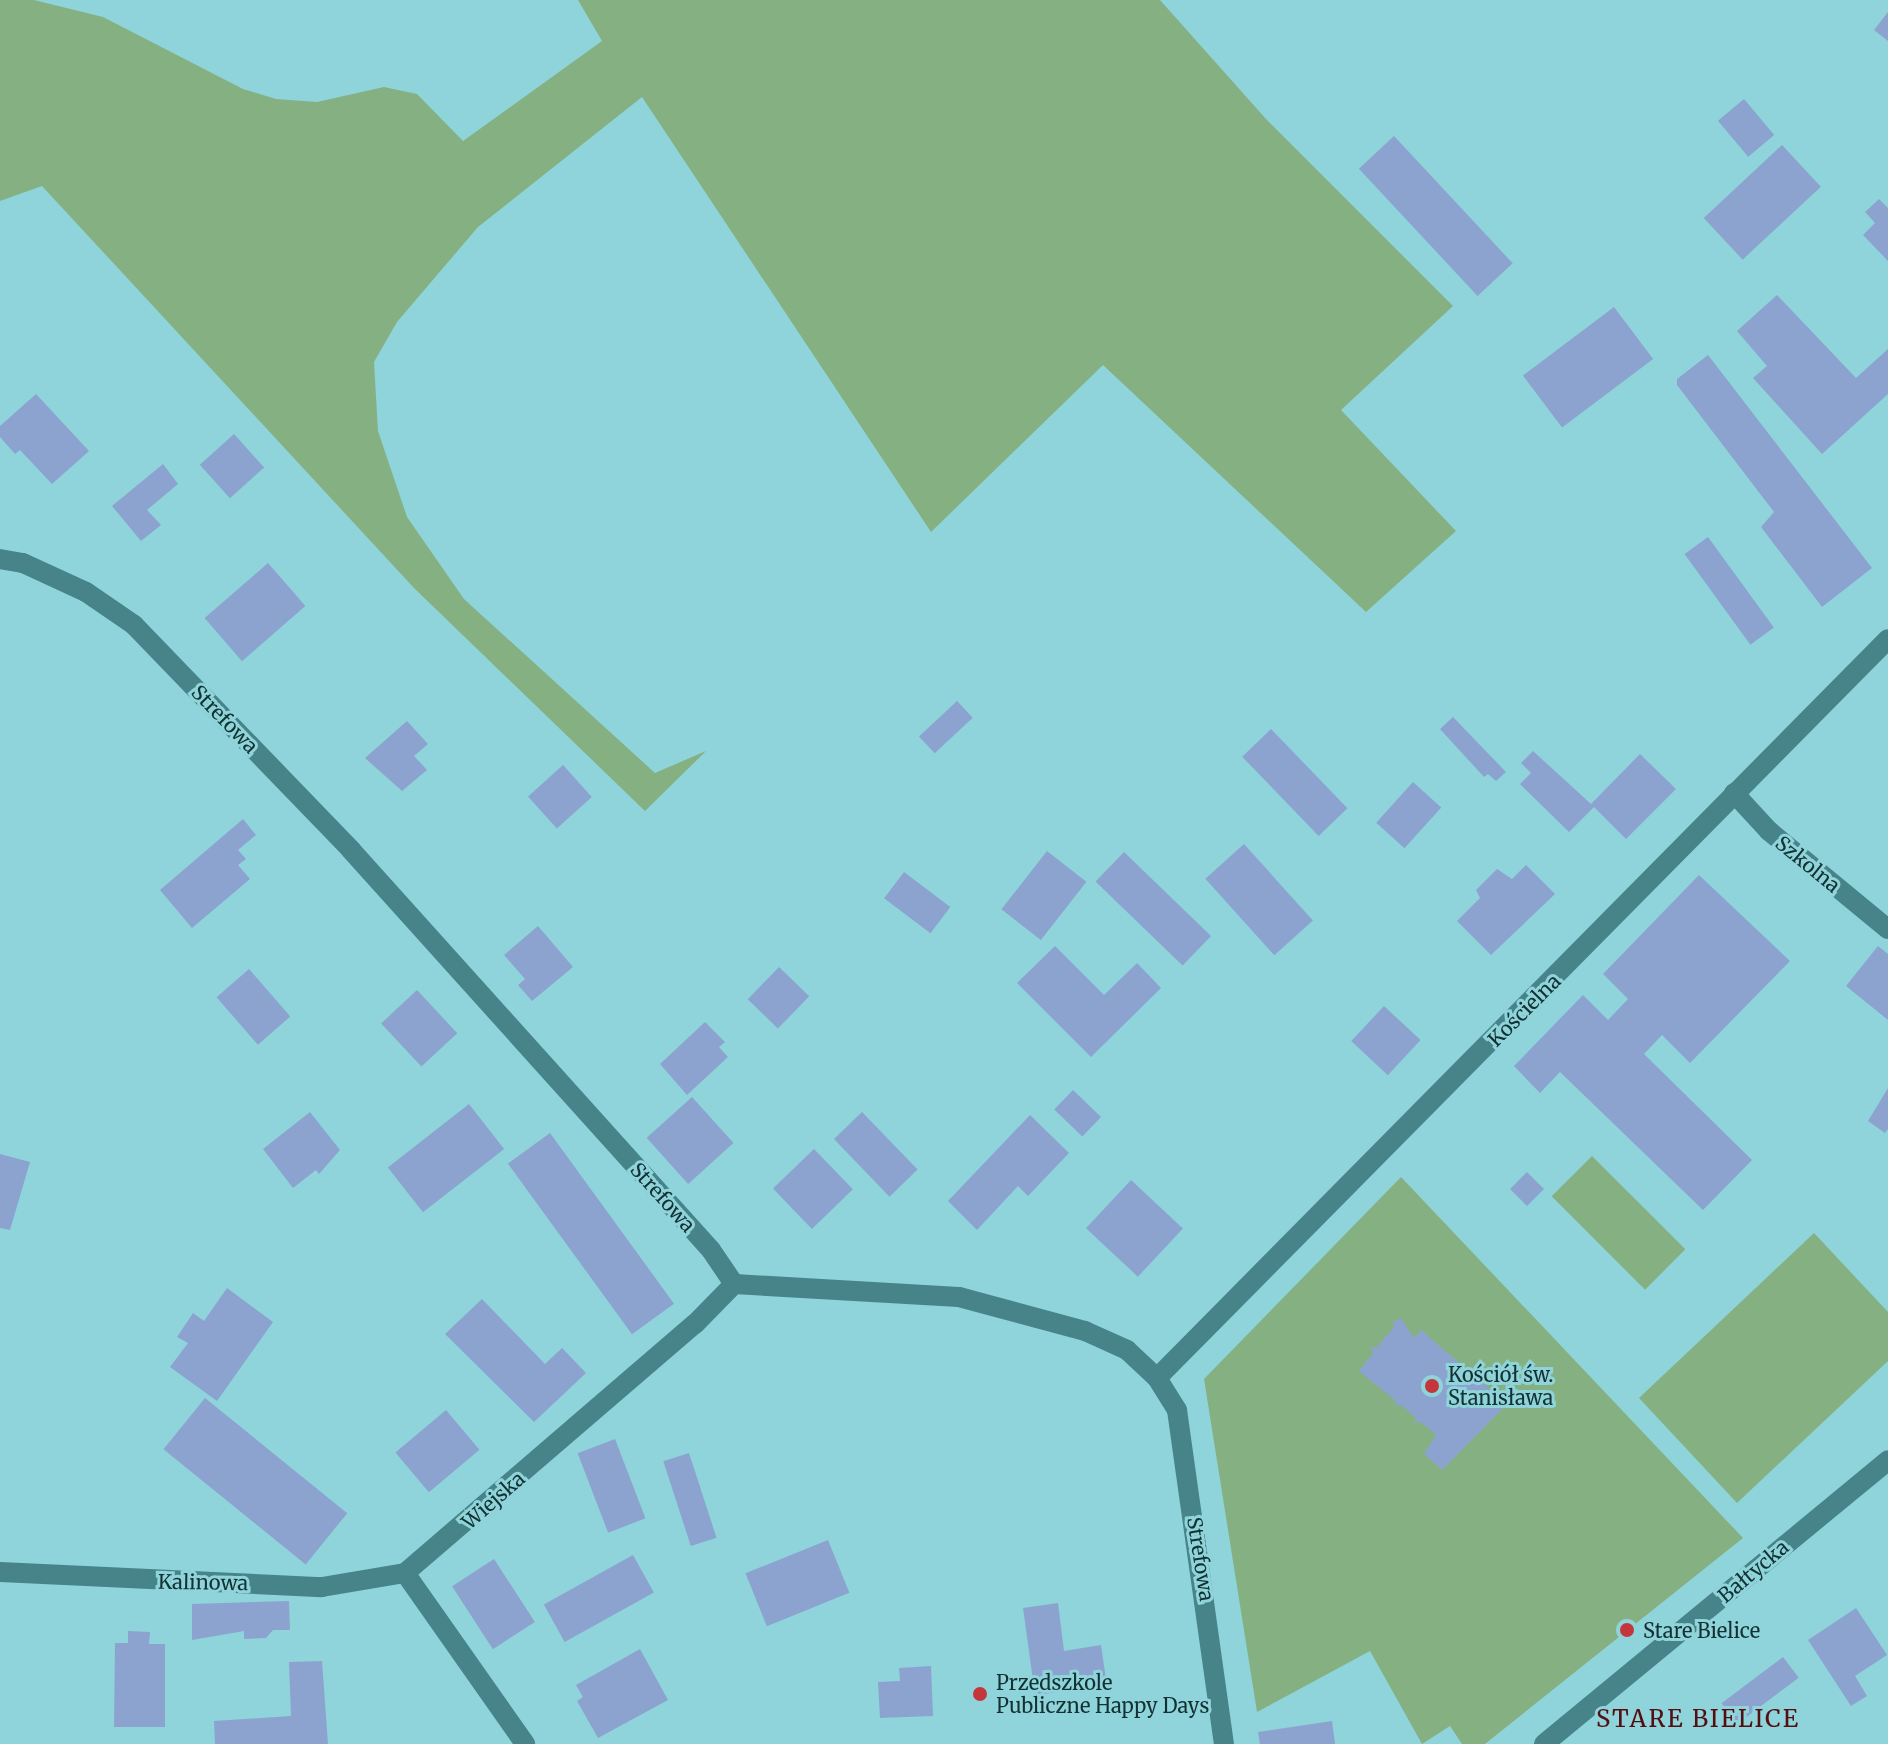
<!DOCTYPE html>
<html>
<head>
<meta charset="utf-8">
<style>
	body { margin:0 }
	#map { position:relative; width:1888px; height:1744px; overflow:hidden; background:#8ed4da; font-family:Merriweather,serif }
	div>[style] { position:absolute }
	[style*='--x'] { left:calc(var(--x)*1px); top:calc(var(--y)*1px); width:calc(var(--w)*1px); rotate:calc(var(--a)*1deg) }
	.green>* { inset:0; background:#85b182; transform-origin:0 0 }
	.building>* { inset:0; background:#8ca3d0; transform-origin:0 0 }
	.minor>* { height:20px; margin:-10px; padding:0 10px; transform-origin:10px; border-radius:10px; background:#468489 }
	.dots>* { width:22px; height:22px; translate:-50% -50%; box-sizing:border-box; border:4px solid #8ed4da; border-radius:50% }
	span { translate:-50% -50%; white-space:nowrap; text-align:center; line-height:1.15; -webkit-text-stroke:6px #8ed4da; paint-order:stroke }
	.street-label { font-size:20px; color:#133133 }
	.poi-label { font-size:20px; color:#133133 }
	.left { translate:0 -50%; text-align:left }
	.quarter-label { font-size:24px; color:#530e12; letter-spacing:2px }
</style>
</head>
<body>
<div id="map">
	<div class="green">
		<div style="clip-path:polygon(0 0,34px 0,103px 17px,243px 89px,276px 99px,317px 102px,384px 87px,417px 94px,463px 141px,602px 41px,578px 0,1160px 0,1266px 119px,1453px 306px,1341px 410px,1456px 531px,1366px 612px,1103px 365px,931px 532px,642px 97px,478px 227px,397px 322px,374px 362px,378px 431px,407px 517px,464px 599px,655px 773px,706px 751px,645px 811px,414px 588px,42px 186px,0 201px)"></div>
		<div style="left:1592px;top:1156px;width:132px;height:57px;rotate:45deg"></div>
		<div style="clip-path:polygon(1401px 1177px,1743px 1538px,1485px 1744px,1462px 1744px,1450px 1726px,1422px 1744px,1370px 1651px,1257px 1712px,1204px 1379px)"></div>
		<div style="clip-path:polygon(1814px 1233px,1888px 1312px,1888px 1361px,1737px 1503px,1639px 1398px)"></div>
	</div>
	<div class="building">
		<div style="clip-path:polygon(1888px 12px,1888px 41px,1874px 30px)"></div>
		<div style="left:1744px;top:99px;width:47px;height:34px;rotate:50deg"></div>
		<div style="left:1394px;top:136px;width:174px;height:48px;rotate:47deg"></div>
		<div style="left:1782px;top:145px;width:57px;height:107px;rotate:47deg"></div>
		<div style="clip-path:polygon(1879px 199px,1888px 208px,1888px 261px,1863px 235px,1875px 223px,1865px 212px)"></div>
		<div style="clip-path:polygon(1777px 295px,1856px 378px,1888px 349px,1888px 394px,1822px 454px,1753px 378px,1767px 366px,1737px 331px)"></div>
		<div style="left:1614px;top:307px;width:65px;height:114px;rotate:53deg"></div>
		<div style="clip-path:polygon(1708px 355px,1872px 568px,1822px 607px,1761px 527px,1774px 512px,1677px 385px,1677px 379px)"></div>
		<div style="clip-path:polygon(36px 394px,89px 451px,52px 484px,20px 450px,15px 454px,0 437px,0 426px)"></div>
		<div style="left:234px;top:434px;width:45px;height:46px;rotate:48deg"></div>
		<div style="clip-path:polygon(163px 464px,178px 484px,147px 510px,161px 525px,141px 541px,112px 506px)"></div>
		<div style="left:1708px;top:537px;width:112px;height:29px;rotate:54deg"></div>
		<div style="left:268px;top:563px;width:57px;height:84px;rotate:49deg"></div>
		<div style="left:957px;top:701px;width:23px;height:52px;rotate:47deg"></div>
		<div style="clip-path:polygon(1453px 717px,1506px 772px,1496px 781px,1488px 774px,1484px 777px,1440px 729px)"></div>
		<div style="clip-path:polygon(407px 721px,428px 744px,414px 756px,427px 770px,402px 791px,365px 758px)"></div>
		<div style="left:1271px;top:729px;width:110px;height:40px;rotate:46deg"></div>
		<div style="clip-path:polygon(1533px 751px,1591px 804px,1640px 754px,1676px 789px,1626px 839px,1594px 807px,1569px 832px,1520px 784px,1531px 773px,1521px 763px)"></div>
		<div style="left:563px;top:765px;width:43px;height:47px;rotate:48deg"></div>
		<div style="left:1413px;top:782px;width:38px;height:55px;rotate:42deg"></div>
		<div style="clip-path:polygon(243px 819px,256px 835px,238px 850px,246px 859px,238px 865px,250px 879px,192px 928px,160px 890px)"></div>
		<div style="left:1244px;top:844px;width:103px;height:52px;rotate:48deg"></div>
		<div style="left:1047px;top:851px;width:50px;height:74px;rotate:38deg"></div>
		<div style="left:1124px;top:852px;width:121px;height:41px;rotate:44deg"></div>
		<div style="clip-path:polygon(1526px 865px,1555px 894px,1491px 955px,1457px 921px,1480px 898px,1476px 890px,1497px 869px,1512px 879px)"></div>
		<div style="left:904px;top:872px;width:58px;height:33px;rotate:37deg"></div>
		<div style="clip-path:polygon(1699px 875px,1790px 961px,1690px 1063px,1662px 1035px,1644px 1054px,1752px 1160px,1703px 1210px,1560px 1072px,1540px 1093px,1514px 1066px,1583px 995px,1608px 1020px,1628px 999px,1603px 974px)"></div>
		<div style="clip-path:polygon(538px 926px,573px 967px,532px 1001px,518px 985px,525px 979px,504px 955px)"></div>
		<div style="clip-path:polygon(1055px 946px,1104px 995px,1137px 963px,1161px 988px,1091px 1057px,1017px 983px)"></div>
		<div style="clip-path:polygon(1878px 946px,1888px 954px,1888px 1020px,1846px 986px)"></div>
		<div style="left:779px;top:967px;width:42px;height:45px;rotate:44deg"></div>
		<div style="left:249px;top:969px;width:63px;height:43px;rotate:49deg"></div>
		<div style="left:417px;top:990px;width:59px;height:49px;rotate:47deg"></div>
		<div style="left:1384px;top:1006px;width:50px;height:48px;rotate:43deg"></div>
		<div style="clip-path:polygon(705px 1022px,725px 1042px,719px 1047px,728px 1057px,687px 1095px,660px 1064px)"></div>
		<div style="clip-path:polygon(1888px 1088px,1888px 1129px,1885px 1133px,1868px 1121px)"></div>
		<div style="left:1073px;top:1090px;width:39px;height:27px;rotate:44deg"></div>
		<div style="left:692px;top:1097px;width:62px;height:61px;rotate:48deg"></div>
		<div style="left:469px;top:1104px;width:57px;height:103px;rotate:52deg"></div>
		<div style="clip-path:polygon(310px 1112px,340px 1150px,319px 1174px,316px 1170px,293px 1188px,263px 1149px)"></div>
		<div style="left:862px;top:1112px;width:80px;height:39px;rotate:46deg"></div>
		<div style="clip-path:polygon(1030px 1115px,1069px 1153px,1028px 1196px,1018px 1186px,977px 1230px,948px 1201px)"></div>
		<div style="left:550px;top:1133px;width:211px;height:52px;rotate:54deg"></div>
		<div style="left:814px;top:1149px;width:56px;height:57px;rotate:46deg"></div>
		<div style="clip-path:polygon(0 1154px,30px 1162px,10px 1230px,0 1228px)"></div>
		<div style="left:1527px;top:1172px;width:24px;height:24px;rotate:45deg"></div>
		<div style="left:1131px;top:1180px;width:71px;height:66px;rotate:43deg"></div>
		<div style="clip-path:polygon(227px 1288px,273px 1322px,217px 1401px,170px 1367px,188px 1343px,177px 1337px,193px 1313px,204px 1321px)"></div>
		<div style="clip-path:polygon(482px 1299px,545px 1364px,562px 1348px,586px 1373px,534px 1422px,445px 1334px)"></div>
		<div style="clip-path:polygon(1401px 1318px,1414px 1338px,1421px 1330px,1507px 1404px,1442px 1470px,1424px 1454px,1436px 1435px,1421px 1422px,1414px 1423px,1417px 1419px,1401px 1405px,1394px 1406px,1397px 1402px,1359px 1371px,1374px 1352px,1369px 1348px,1377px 1347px,1395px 1326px,1391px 1323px)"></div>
		<div style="left:205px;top:1398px;width:183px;height:66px;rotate:39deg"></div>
		<div style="left:446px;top:1410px;width:52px;height:66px;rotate:50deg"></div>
		<div style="left:615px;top:1439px;width:85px;height:40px;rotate:69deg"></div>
		<div style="left:689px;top:1453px;width:89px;height:27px;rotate:72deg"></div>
		<div style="left:828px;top:1540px;width:57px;height:89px;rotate:68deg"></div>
		<div style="left:633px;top:1555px;width:43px;height:102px;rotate:61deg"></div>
		<div style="left:494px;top:1559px;width:75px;height:50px;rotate:57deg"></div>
		<div style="clip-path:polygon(289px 1601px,290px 1630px,273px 1630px,266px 1638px,244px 1639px,244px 1631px,192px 1640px,192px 1604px)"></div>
		<div style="clip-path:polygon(1058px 1603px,1064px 1651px,1101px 1645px,1107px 1686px,1035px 1695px,1023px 1608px)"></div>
		<div style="clip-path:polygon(1856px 1608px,1887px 1655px,1855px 1676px,1867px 1696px,1851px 1706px,1808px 1640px)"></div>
		<div style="clip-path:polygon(128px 1631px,150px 1632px,149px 1644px,165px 1644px,165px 1727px,114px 1727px,115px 1643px,128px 1643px)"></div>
		<div style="clip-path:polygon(640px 1649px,668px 1700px,598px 1738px,577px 1701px,583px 1697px,576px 1685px)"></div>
		<div style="left:1783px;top:1657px;width:26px;height:77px;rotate:53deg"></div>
		<div style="clip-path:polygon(322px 1661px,328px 1744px,215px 1744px,214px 1721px,291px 1716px,289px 1662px)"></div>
		<div style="clip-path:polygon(931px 1666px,933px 1716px,880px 1718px,878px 1682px,900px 1681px,899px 1668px)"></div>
		<div style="clip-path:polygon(1332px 1721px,1335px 1744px,1260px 1744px,1258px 1732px)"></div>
	</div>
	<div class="minor">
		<div style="--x:0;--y:559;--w:23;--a:10"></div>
		<div style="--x:23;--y:563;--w:69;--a:24.7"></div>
		<div style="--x:86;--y:592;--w:58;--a:34.5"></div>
		<div style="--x:134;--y:625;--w:313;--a:46"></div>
		<div style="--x:351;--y:850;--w:538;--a:48.01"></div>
		<div style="--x:711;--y:1250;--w:41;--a:55.9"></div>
		<div style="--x:1734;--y:793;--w:52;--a:47.4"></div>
		<div style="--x:1769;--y:831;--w:154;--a:39.5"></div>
		<div style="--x:734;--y:1284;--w:225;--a:3.3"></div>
		<div style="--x:959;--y:1297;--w:131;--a:15.1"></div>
		<div style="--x:1085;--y:1331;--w:46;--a:24.3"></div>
		<div style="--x:1127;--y:1350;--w:41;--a:43"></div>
		<div style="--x:1157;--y:1378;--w:38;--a:58"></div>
		<div style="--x:1177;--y:1410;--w:337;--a:82"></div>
		<div style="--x:1157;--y:1378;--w:1039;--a:-45.31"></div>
		<div style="--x:0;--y:1572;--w:322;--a:2.7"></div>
		<div style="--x:322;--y:1587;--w:84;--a:-9.6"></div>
		<div style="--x:405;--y:1573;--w:382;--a:-40.7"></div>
		<div style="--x:695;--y:1324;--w:56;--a:-45.7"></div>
		<div style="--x:405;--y:1573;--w:209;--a:54.9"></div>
		<div style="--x:1544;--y:1744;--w:446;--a:-39.5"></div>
	</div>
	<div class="dots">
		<div style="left:1432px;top:1386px;background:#c5353c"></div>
		<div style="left:1627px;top:1630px;background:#c5353c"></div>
		<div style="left:980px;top:1694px;background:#c5353c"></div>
	</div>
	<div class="street-label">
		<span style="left:225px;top:719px;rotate:46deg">Strefowa</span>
		<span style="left:1808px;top:864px;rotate:39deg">Szkolna</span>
		<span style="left:1524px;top:1010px;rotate:-45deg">Kościelna</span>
		<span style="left:663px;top:1197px;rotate:48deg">Strefowa</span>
		<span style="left:493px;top:1500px;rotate:-41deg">Wiejska</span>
		<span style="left:1201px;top:1559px;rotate:81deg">Strefowa</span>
		<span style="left:1753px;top:1571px;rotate:-40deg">Bałtycka</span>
		<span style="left:203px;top:1582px;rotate:1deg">Kalinowa</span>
	</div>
	<div class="poi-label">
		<span class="left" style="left:1448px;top:1386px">Kościół św.<br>Stanisława</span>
		<span class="left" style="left:1643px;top:1630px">Stare Bielice</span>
		<span class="left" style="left:996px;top:1694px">Przedszkole<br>Publiczne Happy Days</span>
	</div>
	<div class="quarter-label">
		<span style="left:1698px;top:1719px">STARE BIELICE</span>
	</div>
</div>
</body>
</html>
